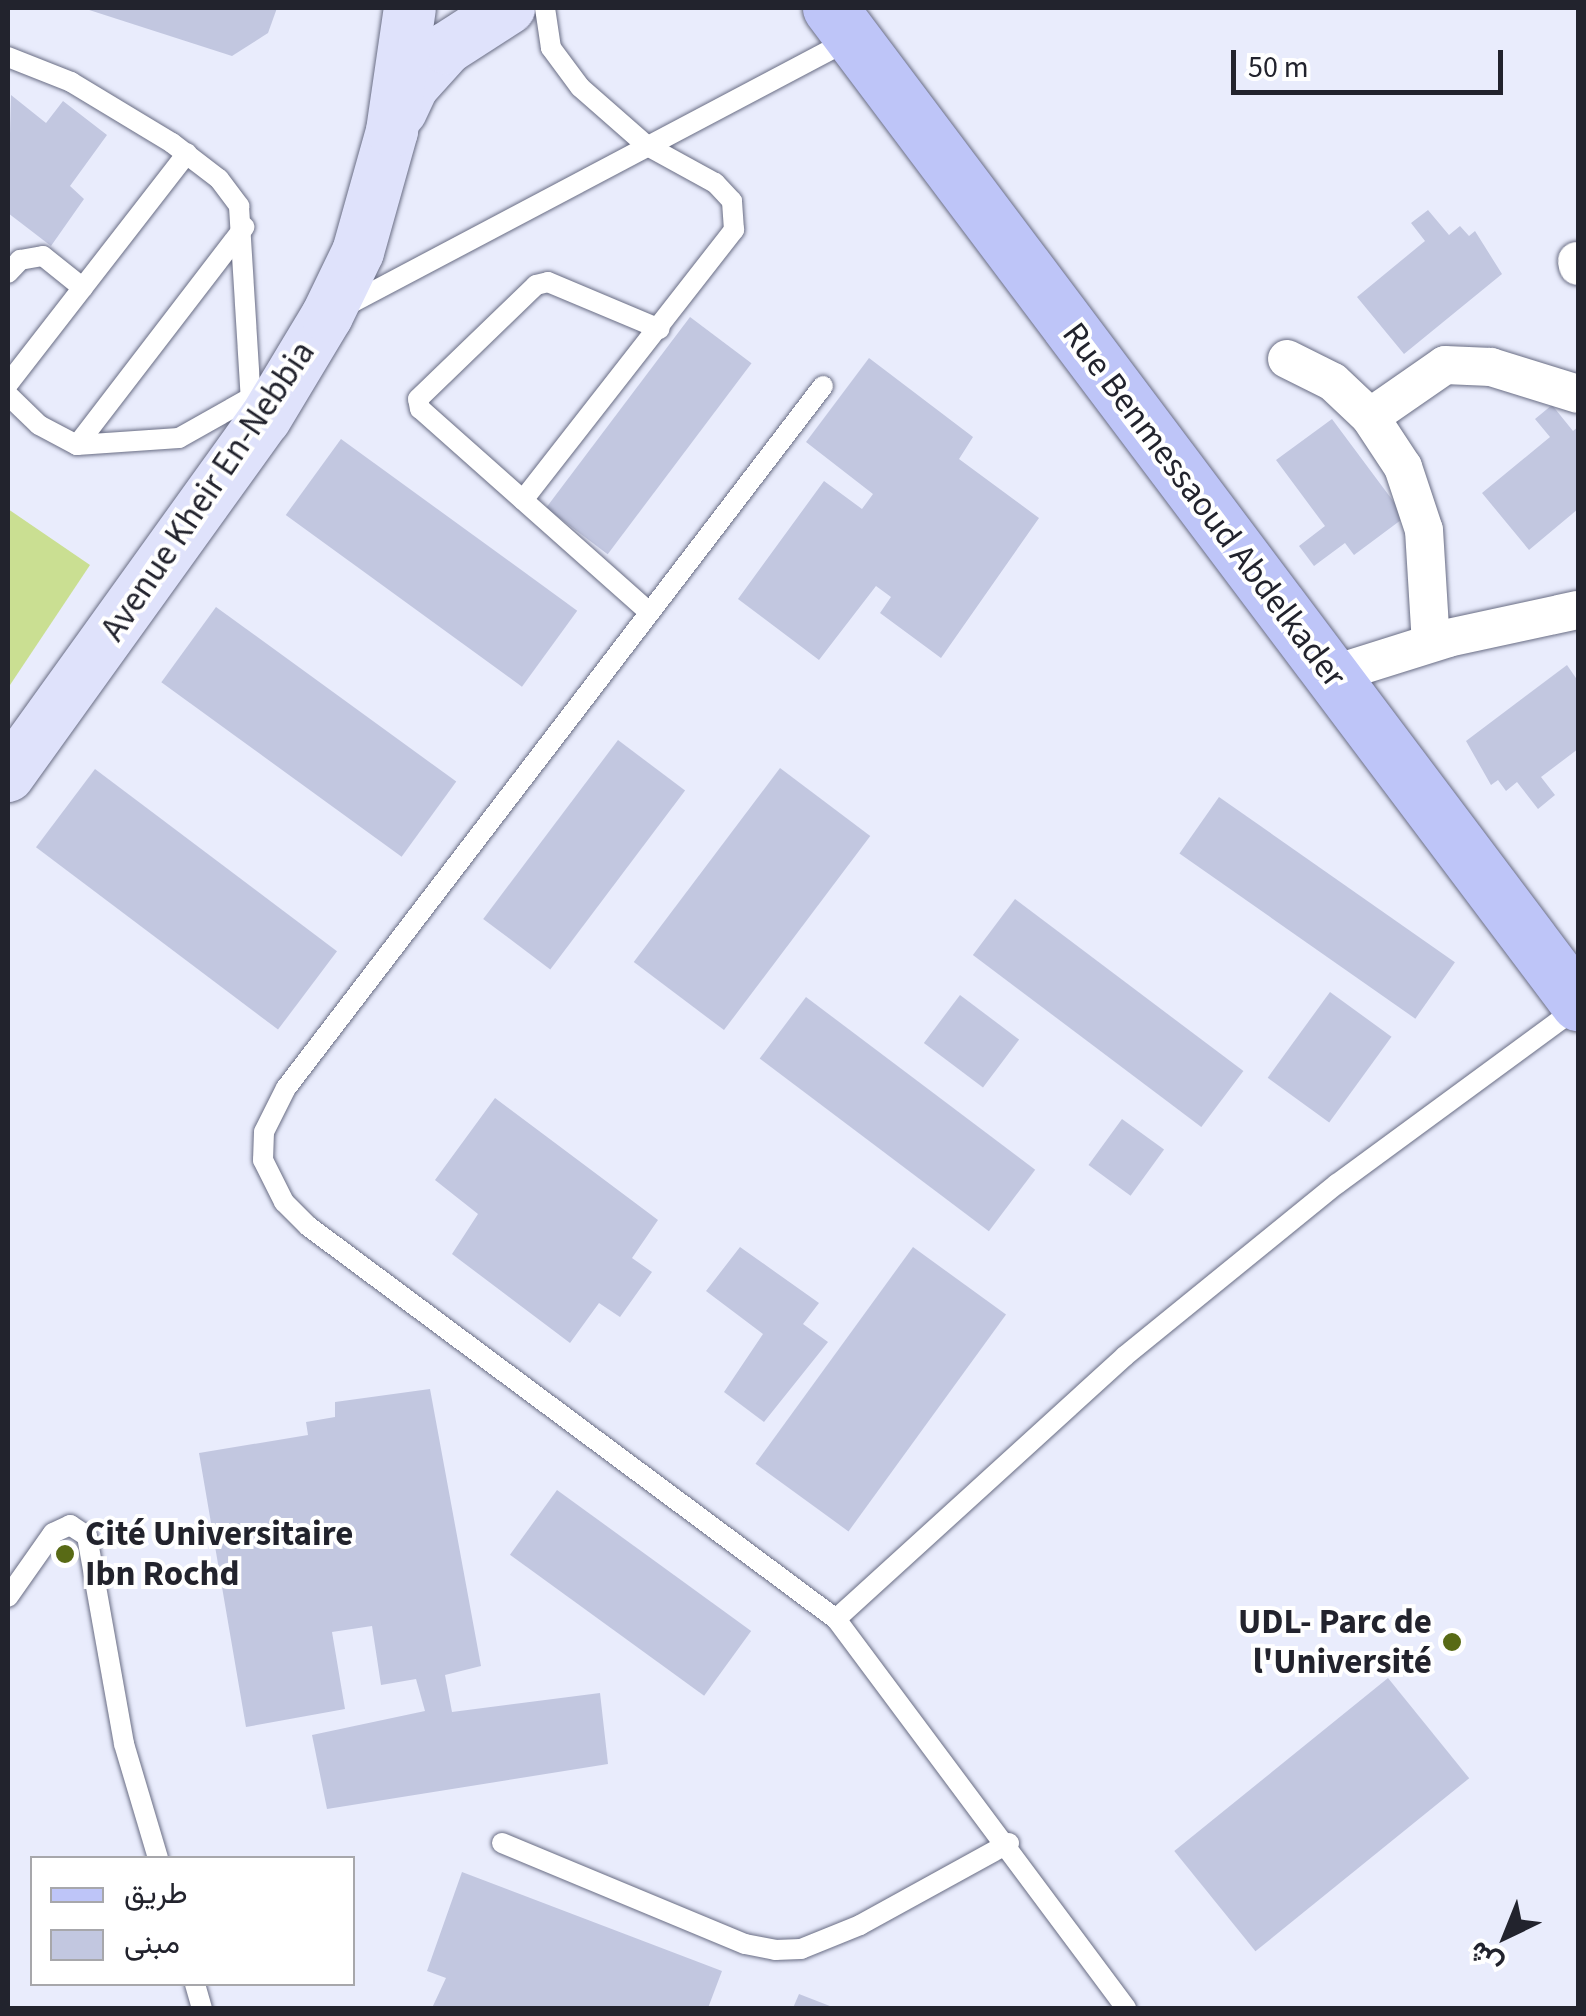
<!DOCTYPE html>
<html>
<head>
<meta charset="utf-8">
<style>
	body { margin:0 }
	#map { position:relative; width:1586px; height:2016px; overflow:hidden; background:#e9ecfc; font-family:"Source Sans 3",Vazirmatn,sans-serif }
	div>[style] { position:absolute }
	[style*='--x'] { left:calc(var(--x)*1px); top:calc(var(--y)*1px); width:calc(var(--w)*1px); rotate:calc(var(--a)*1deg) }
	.green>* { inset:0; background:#cadf92 }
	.building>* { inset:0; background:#c2c7e0; transform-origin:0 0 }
	.roads { filter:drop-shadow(0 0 2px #696d84) drop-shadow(0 0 2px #696d84) }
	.service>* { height:20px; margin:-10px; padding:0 10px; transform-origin:10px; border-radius:10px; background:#fff }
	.minor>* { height:38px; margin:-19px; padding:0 19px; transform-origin:19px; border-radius:19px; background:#fff }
	.secondary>* { height:52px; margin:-26px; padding:0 26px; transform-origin:26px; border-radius:26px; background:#dfe2fb }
	.primary>* { height:55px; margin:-27.5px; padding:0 27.5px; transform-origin:27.5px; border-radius:27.5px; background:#bec5f8 }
	.dots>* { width:28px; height:28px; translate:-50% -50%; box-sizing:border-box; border:5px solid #fff; border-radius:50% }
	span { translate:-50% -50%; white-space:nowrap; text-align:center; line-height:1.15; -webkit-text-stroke:8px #fff; paint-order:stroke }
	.street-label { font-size:35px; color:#22232d }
	.poi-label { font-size:35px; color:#22232d; font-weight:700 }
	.left { translate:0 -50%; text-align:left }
	.right { translate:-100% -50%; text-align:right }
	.frame { position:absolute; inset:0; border:10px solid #22232d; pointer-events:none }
	.legend { position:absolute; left:30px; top:1856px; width:325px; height:130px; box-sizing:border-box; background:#fff; border:2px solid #a7a7ab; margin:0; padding:12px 18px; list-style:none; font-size:30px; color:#22232d }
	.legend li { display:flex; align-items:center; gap:20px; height:50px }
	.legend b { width:50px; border:2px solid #a7a7ab }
	.north { position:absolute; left:1456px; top:1886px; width:100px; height:100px; -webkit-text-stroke:8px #fff; paint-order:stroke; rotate:223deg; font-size:28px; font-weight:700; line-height:40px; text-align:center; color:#22232d }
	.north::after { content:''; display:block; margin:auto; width:35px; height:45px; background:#22232d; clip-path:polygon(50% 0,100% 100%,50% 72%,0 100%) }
	.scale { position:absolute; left:1231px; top:50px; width:272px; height:45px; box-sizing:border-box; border:5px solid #22232d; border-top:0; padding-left:12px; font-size:30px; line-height:35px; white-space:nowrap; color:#22232d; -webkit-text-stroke:8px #fff; paint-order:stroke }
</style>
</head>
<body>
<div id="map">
	<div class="green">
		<div style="clip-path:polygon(8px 509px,90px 565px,8px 688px)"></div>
	</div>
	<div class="building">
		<div style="clip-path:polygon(83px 8px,277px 8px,268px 33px,232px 56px)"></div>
		<div style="clip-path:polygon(11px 95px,46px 123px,63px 101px,107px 135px,70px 186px,84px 199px,51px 246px,8px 213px)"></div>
		<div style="clip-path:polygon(1428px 210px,1449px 235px,1460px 226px,1469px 236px,1475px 231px,1502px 274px,1404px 354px,1357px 297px,1425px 241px,1411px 223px)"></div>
		<div style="left:690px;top:317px;width:77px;height:239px;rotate:37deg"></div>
		<div style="clip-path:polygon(869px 358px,973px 437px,959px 459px,1039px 518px,941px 658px,880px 613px,891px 597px,876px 586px,819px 660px,738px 599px,824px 481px,862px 509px,873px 494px,806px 442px)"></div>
		<div style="clip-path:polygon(1552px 405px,1573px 431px,1578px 427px,1578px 509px,1529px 550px,1482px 493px,1550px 437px,1535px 419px)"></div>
		<div style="clip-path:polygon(1332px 419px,1405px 517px,1354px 555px,1345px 543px,1314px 566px,1299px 546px,1325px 526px,1276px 460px)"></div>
		<div style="left:341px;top:439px;width:292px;height:94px;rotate:36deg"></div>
		<div style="left:216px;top:607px;width:297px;height:93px;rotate:36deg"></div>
		<div style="clip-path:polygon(1567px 665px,1578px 681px,1578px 749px,1541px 777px,1555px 795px,1538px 809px,1517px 782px,1506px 791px,1498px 780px,1491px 785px,1466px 741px)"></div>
		<div style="left:618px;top:740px;width:84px;height:224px;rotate:37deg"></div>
		<div style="left:780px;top:768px;width:113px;height:243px;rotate:37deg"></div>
		<div style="left:95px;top:769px;width:303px;height:98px;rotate:37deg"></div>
		<div style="left:1219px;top:797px;width:288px;height:69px;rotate:35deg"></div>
		<div style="left:1015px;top:899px;width:286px;height:70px;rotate:37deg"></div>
		<div style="left:1330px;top:992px;width:76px;height:106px;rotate:36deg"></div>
		<div style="left:960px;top:995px;width:74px;height:60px;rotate:37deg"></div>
		<div style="left:806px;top:997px;width:287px;height:77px;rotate:37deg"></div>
		<div style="clip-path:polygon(495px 1098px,658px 1220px,632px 1258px,652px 1272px,620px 1317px,599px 1303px,570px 1343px,452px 1254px,478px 1214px,435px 1180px)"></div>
		<div style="left:1122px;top:1119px;width:52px;height:57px;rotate:36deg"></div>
		<div style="clip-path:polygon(740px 1247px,819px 1303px,803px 1324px,828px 1342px,764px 1422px,724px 1392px,763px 1334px,706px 1291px)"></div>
		<div style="left:913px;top:1247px;width:115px;height:268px;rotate:36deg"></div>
		<div style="clip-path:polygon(430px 1389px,481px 1666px,445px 1675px,452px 1712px,600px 1693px,608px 1764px,327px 1809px,312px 1735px,425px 1711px,416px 1679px,381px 1685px,372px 1626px,332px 1632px,345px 1709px,246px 1727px,199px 1453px,308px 1435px,306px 1422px,335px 1417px,335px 1402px)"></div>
		<div style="left:557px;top:1490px;width:240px;height:80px;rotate:36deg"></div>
		<div style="left:1388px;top:1678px;width:129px;height:275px;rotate:51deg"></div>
		<div style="clip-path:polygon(462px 1872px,722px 1971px,708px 2008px,432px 2008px,446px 1978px,427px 1971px)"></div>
		<div style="clip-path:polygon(799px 1994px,835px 2008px,793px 2008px)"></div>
	</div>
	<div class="roads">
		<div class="service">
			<div style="--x:8;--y:57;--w:68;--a:21.6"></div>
			<div style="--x:71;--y:82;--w:118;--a:31.1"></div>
			<div style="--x:172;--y:143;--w:59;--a:37.5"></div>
			<div style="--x:219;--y:179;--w:34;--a:53"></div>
			<div style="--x:239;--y:206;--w:213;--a:86.5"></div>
			<div style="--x:8;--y:273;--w:18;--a:-47"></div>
			<div style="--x:20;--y:260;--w:23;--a:-10"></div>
			<div style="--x:43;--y:256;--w:51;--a:38.7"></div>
			<div style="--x:342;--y:308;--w:576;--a:-27.86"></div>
			<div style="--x:8;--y:384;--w:292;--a:-52.2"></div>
			<div style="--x:823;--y:386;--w:884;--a:127.41"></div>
			<div style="--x:286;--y:1088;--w:49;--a:116.6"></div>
			<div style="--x:264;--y:1132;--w:28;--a:92"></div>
			<div style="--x:263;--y:1160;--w:47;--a:63.4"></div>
			<div style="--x:284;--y:1202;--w:34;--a:45"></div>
			<div style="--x:308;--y:1226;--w:658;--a:36.66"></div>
			<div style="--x:8;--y:395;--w:43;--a:44.1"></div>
			<div style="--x:39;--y:425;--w:43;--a:27.8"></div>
			<div style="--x:77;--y:445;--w:102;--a:-3.9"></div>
			<div style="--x:179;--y:438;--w:81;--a:-29.4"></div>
			<div style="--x:77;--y:445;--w:275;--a:-52.5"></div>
			<div style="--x:523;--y:500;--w:343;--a:-52"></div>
			<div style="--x:734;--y:230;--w:29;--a:-94"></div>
			<div style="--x:732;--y:201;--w:25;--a:-133"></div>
			<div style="--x:715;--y:183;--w:79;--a:-151.2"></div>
			<div style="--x:646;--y:145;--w:88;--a:-138.7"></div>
			<div style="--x:580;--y:87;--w:49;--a:-126.6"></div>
			<div style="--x:551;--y:48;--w:40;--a:-98.5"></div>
			<div style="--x:649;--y:612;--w:306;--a:-138.4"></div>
			<div style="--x:420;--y:409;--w:10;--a:-101"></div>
			<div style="--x:418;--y:399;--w:164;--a:-44"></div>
			<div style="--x:536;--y:285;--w:12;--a:-14"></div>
			<div style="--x:548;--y:282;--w:121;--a:22.8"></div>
			<div style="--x:8;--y:1597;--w:78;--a:-54.9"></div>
			<div style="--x:53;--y:1533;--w:19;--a:-25"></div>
			<div style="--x:70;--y:1525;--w:20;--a:33"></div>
			<div style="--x:87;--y:1536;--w:211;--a:79.9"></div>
			<div style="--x:124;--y:1744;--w:119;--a:73.4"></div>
			<div style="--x:502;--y:1843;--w:263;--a:22.6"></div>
			<div style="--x:745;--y:1944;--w:31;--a:11"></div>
			<div style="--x:775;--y:1950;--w:26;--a:-2"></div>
			<div style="--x:801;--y:1949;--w:64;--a:-22.1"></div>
			<div style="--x:860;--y:1925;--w:170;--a:-28.8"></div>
			<div style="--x:195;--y:1984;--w:25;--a:74"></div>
			<div style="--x:1126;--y:2008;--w:485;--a:-126.7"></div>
			<div style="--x:836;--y:1619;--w:391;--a:-42.3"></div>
			<div style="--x:1125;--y:1356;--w:273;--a:-39.1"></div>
			<div style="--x:1337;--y:1184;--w:299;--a:-36.3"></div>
		</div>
		<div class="minor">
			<div style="--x:1577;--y:261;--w:5;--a:79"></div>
			<div style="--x:1287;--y:359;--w:51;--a:26.6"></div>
			<div style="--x:1333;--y:382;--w:51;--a:43.4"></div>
			<div style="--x:1370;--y:417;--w:60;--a:56.6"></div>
			<div style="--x:1403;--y:467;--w:66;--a:71.6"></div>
			<div style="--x:1424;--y:530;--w:113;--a:86.5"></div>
			<div style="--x:1370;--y:417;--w:91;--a:-34.7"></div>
			<div style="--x:1445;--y:365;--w:46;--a:2.5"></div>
			<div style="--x:1491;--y:367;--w:91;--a:17.2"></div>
			<div style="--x:1331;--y:675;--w:123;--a:-17.5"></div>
			<div style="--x:1448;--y:638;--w:133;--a:-12.2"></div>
		</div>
		<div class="secondary">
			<div style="--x:401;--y:111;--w:26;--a:-65"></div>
			<div style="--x:412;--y:87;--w:52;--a:-48.1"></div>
			<div style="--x:447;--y:48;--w:74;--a:-32.8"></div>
			<div style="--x:8;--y:776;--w:440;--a:-54.3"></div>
			<div style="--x:265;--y:419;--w:120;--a:-59"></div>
			<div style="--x:327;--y:316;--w:71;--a:-64.2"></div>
			<div style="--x:358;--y:252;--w:126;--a:-74.3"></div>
			<div style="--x:392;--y:131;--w:124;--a:-81.7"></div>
		</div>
		<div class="primary">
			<div style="--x:830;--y:8;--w:1245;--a:53.07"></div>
		</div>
	</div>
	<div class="dots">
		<div style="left:65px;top:1554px;background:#586a15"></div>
		<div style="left:1452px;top:1642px;background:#586a15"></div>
	</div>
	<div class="street-label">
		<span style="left:208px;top:491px;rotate:-56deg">Avenue Kheir En-Nebbia</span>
		<span style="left:1204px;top:505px;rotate:53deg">Rue Benmessaoud Abdelkader</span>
	</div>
	<div class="poi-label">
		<span class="left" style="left:85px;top:1554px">Cité Universitaire<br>Ibn Rochd</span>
		<span class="right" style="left:1432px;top:1642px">UDL- Parc de<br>l'Université</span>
	</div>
	<div class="frame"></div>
	<ul class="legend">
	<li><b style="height:12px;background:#bec5f8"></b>طريق</li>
	<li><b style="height:28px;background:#c2c7e0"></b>مبنى</li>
	</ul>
	<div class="north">ش</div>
	<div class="scale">50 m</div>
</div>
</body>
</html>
